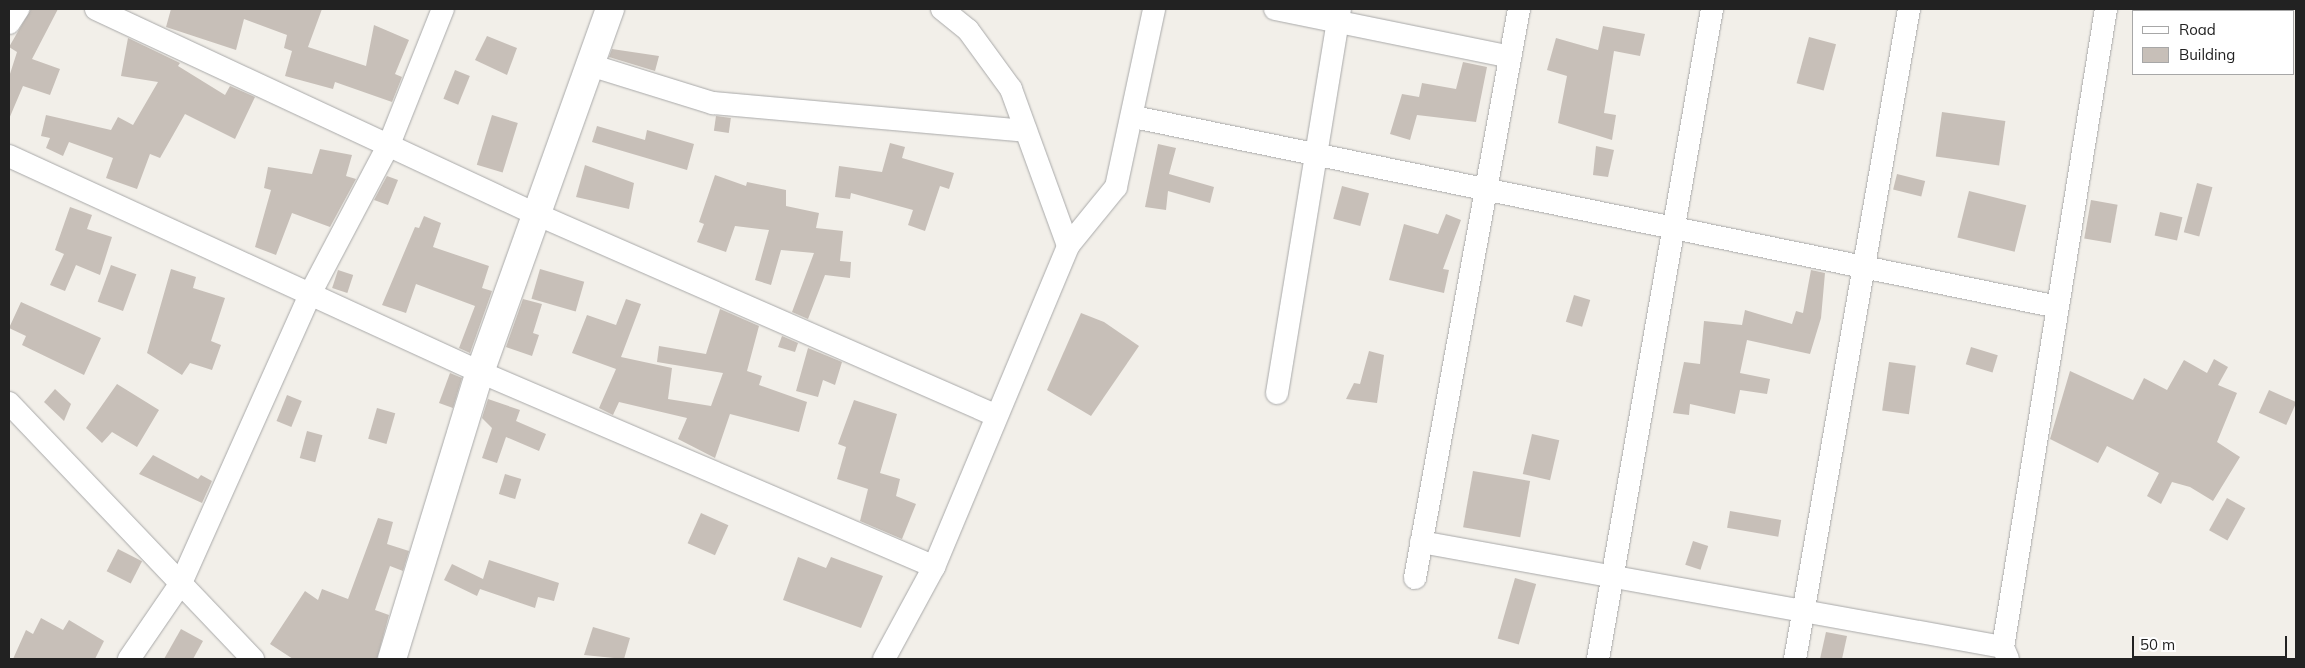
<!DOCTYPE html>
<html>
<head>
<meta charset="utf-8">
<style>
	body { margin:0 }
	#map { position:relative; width:2305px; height:668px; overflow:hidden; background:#f2efe9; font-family:Mulish,sans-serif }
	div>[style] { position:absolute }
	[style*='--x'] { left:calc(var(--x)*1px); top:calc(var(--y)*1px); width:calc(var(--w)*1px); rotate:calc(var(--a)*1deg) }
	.building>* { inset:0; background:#c7bfb8; transform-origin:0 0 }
	.roads { filter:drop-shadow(0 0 1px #a9a9a9) drop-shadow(0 0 1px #a9a9a9) }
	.minor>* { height:22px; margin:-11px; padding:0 11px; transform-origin:11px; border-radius:11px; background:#fff }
	.tertiary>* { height:28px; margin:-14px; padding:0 14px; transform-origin:14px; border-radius:14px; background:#fff }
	span { translate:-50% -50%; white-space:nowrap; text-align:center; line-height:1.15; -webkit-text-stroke:4px #fff; paint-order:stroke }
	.frame { position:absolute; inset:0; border:10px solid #222; pointer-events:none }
	.legend { position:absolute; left:2132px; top:10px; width:162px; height:65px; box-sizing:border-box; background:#fff; border:1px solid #a7a7a7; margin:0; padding:6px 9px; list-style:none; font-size:15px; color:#222 }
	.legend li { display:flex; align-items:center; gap:10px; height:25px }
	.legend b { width:25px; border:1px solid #a7a7a7 }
	.scale { position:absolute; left:2132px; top:636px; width:155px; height:22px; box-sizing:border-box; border:2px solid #222; border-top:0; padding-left:6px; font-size:15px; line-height:18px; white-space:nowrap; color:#222; -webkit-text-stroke:4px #fff; paint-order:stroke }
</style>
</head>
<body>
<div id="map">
	<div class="building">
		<div style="clip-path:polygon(31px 9px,58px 9px,32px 59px,60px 69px,50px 95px,23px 86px,9px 119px,9px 77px,17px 52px,9px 47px)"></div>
		<div style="clip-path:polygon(171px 9px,322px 9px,308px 47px,366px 66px,374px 25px,409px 40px,395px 74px,402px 77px,392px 102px,335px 82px,333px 89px,285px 76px,292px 51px,284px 48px,287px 35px,244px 19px,236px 50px,166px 27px)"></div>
		<div style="clip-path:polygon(1603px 26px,1645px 34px,1640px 56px,1614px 51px,1604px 113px,1616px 115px,1612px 140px,1558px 123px,1567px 76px,1547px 70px,1556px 38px,1598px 50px)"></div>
		<div style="clip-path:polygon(487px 36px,517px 48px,507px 75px,475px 60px)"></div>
		<div style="left:1809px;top:37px;width:28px;height:48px;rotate:15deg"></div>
		<div style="clip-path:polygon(128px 38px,180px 63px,178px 66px,225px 95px,230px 86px,255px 97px,235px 139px,185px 114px,160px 158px,150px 154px,137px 189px,106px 178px,113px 158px,69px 142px,63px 156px,46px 148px,50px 138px,41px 136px,46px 115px,111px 130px,118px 117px,133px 125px,158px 82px,121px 76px)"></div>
		<div style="clip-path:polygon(612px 49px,659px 56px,655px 71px,609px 57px)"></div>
		<div style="clip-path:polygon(1463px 62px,1487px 67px,1476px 122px,1417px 115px,1410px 140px,1390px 134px,1402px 94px,1419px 97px,1422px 83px,1456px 89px)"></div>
		<div style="left:455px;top:70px;width:16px;height:31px;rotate:22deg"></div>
		<div style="left:1942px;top:112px;width:64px;height:45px;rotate:8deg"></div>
		<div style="left:492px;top:115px;width:27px;height:52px;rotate:17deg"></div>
		<div style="left:716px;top:116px;width:15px;height:15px;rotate:8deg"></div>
		<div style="clip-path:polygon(597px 126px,645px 140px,647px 130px,694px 144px,687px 170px,592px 142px)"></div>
		<div style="clip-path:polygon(890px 143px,905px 147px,902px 158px,954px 173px,949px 189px,940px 186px,925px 231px,908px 225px,913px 210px,851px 193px,850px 199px,835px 197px,839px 166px,882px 172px)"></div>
		<div style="clip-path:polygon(1158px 144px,1176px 148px,1169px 174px,1214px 187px,1210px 203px,1168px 191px,1166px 210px,1145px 207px)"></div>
		<div style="clip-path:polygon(1596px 146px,1614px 150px,1608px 177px,1593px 175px)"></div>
		<div style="clip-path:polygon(320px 149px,352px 155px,346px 176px,356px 179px,330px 227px,292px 213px,276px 255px,255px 247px,271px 190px,264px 188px,268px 167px,312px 174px)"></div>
		<div style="clip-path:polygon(585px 165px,634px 183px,629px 209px,576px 197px)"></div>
		<div style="left:1897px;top:174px;width:29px;height:16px;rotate:14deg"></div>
		<div style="clip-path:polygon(715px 175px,746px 186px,747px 182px,786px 190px,786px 206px,819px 213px,816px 228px,843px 231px,840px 261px,851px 262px,850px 278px,825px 275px,808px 319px,792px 312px,814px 253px,781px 250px,771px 285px,755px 280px,769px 230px,735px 226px,726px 252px,697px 242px,704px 224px,699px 222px)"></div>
		<div style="clip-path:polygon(387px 176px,398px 180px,388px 205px,374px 200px)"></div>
		<div style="left:2197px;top:183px;width:16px;height:51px;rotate:15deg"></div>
		<div style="left:1342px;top:186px;width:28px;height:34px;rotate:15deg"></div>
		<div style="left:1969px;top:191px;width:59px;height:48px;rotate:14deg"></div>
		<div style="left:2091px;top:200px;width:27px;height:39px;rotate:10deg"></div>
		<div style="clip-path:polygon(70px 207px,92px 215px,87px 229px,112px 237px,100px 275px,76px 265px,65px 291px,50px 285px,64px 254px,55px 250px)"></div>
		<div style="left:2160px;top:212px;width:23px;height:24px;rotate:13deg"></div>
		<div style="clip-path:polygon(1446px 214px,1461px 220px,1443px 269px,1449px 270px,1444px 293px,1389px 280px,1404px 224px,1438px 234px)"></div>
		<div style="clip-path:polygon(424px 216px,441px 223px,433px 247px,489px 266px,482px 288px,492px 291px,470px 353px,459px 348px,475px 306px,416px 284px,406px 313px,382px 305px,415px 227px,419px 228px)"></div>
		<div style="left:111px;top:265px;width:27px;height:39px;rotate:20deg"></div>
		<div style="clip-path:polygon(171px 269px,196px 277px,193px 288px,225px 298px,211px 341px,221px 345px,212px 370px,190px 363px,182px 375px,147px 353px)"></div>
		<div style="left:540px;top:269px;width:46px;height:31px;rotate:16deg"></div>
		<div style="left:338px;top:270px;width:16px;height:19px;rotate:18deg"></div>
		<div style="clip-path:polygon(1811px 270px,1825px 273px,1821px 318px,1810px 354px,1747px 340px,1740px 373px,1770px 379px,1767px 394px,1740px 390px,1735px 414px,1690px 404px,1689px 415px,1673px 413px,1684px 362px,1700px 364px,1704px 321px,1742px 325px,1745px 310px,1792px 324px,1796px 311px,1803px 313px)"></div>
		<div style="left:1574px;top:295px;width:17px;height:28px;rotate:17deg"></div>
		<div style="clip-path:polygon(523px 299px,542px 304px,533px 333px,539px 335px,532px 356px,506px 347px)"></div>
		<div style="clip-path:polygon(626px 299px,641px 304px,621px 357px,672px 368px,668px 399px,711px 406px,723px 373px,657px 362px,659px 346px,706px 354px,720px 309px,759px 326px,747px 371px,762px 376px,759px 385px,807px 402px,799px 432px,730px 414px,715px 458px,678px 439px,687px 418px,619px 402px,613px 415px,599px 408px,616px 369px,572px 353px,587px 315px,616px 325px)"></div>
		<div style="clip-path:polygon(21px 302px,101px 338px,84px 375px,22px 345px,26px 336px,9px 328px)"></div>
		<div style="clip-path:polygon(1081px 313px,1104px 322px,1139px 346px,1091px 416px,1047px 390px)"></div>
		<div style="clip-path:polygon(782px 336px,798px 343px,795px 352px,778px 347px)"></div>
		<div style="left:1971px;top:347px;width:28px;height:18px;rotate:17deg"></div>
		<div style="clip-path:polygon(808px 348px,842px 362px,835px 385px,823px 380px,818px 397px,796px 391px)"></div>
		<div style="clip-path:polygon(1369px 351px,1384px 355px,1377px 403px,1346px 399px,1354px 383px,1360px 384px)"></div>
		<div style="clip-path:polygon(2214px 359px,2228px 367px,2218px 385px,2237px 393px,2217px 442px,2240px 457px,2213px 501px,2190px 487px,2172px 482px,2161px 504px,2147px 496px,2159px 473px,2107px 446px,2098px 463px,2050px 439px,2070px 371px,2133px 400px,2144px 378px,2167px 390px,2184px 360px,2207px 373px)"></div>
		<div style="left:1889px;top:362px;width:27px;height:49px;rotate:8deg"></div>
		<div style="clip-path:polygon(450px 373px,462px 378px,453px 408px,439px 403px)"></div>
		<div style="clip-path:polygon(117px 384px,159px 410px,137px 447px,112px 432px,102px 443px,86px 428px)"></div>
		<div style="clip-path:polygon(55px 389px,71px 404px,64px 421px,44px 402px)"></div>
		<div style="left:2269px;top:390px;width:30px;height:25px;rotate:24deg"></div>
		<div style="left:287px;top:395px;width:16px;height:28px;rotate:22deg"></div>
		<div style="clip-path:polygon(488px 399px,520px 410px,516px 421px,546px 434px,539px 451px,506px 437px,497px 463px,482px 458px,492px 428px,482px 418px)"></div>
		<div style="clip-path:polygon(854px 400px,897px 414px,880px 473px,900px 479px,896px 496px,916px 504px,902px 539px,860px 521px,868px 489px,837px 479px,846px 447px,838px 444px)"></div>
		<div style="left:377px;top:408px;width:19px;height:32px;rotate:16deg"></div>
		<div style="left:307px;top:431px;width:16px;height:28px;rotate:15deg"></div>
		<div style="left:1532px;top:434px;width:28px;height:41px;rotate:13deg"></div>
		<div style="clip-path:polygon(153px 455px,198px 479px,201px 475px,212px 481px,202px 503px,139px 474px)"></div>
		<div style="left:1473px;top:471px;width:58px;height:57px;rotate:10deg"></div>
		<div style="left:505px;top:474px;width:17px;height:21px;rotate:17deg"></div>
		<div style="left:2227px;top:498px;width:21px;height:37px;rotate:29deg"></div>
		<div style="left:1730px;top:511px;width:52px;height:17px;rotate:10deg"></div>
		<div style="left:701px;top:513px;width:30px;height:33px;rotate:24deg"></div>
		<div style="clip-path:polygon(378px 518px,393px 522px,387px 544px,409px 551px,403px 571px,390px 566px,375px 610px,389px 615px,377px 659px,293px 659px,270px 644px,305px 591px,318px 600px,322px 589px,348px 599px)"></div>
		<div style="left:1693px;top:541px;width:16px;height:25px;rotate:18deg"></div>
		<div style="left:118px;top:549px;width:27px;height:25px;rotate:27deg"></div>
		<div style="clip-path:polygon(798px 557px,826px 568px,831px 557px,883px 576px,861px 628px,783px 600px)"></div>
		<div style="clip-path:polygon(489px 560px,559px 583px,554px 601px,538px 597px,535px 608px,480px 589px,477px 596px,444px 580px,452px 564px,483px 579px)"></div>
		<div style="left:1515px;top:578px;width:22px;height:63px;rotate:16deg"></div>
		<div style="clip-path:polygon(41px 618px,63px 630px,69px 620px,104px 641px,95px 659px,13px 659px,26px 630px,33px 634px)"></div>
		<div style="clip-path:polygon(593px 627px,630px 638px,624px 659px,584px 655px)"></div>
		<div style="clip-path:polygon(181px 629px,203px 641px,193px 659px,164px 659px)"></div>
		<div style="clip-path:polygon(1826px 632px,1847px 636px,1842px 659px,1820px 659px)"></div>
	</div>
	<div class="roads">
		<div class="minor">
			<div style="--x:96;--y:9;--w:485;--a:25"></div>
			<div style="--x:536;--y:214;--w:503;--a:23.66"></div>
			<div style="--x:942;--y:9;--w:33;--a:39"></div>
			<div style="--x:968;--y:30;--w:73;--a:53.9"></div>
			<div style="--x:1011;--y:89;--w:167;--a:70"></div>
			<div style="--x:1275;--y:9;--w:240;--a:11.5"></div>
			<div style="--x:9;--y:23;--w:17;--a:-57"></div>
			<div style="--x:590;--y:65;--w:129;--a:17.2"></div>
			<div style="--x:713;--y:103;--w:314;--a:5.1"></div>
			<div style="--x:1134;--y:117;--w:943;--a:11.62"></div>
			<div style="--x:9;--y:156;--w:518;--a:24.64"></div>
			<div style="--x:480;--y:372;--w:494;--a:23.2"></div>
			<div style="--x:1277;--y:393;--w:389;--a:-80.7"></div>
			<div style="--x:9;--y:403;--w:354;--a:46.4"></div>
			<div style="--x:1421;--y:542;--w:591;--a:10.23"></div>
			<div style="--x:1415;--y:578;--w:578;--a:-79.64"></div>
			<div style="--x:129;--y:659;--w:92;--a:-55.6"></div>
			<div style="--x:181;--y:583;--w:316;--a:-65.9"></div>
			<div style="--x:310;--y:294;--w:172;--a:-62.2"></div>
			<div style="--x:390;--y:142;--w:143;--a:-68.3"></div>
			<div style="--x:884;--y:659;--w:105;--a:-61.5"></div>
			<div style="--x:934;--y:567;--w:348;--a:-67.3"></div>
			<div style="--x:1068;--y:246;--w:76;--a:-50.9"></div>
			<div style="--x:1116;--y:187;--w:182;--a:-77.9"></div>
			<div style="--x:1598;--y:659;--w:660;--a:-80.05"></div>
			<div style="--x:1795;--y:659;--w:660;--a:-80.05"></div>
			<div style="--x:2008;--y:659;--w:13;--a:-113"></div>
			<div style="--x:2003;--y:647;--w:646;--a:-80.83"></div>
		</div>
		<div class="tertiary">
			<div style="--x:392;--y:659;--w:300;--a:-73"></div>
			<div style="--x:480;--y:372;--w:386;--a:-70.3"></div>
		</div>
	</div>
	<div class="frame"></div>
	<ul class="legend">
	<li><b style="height:6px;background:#fff"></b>Road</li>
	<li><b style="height:14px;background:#c7bfb8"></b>Building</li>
	</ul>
	<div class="scale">50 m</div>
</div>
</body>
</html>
